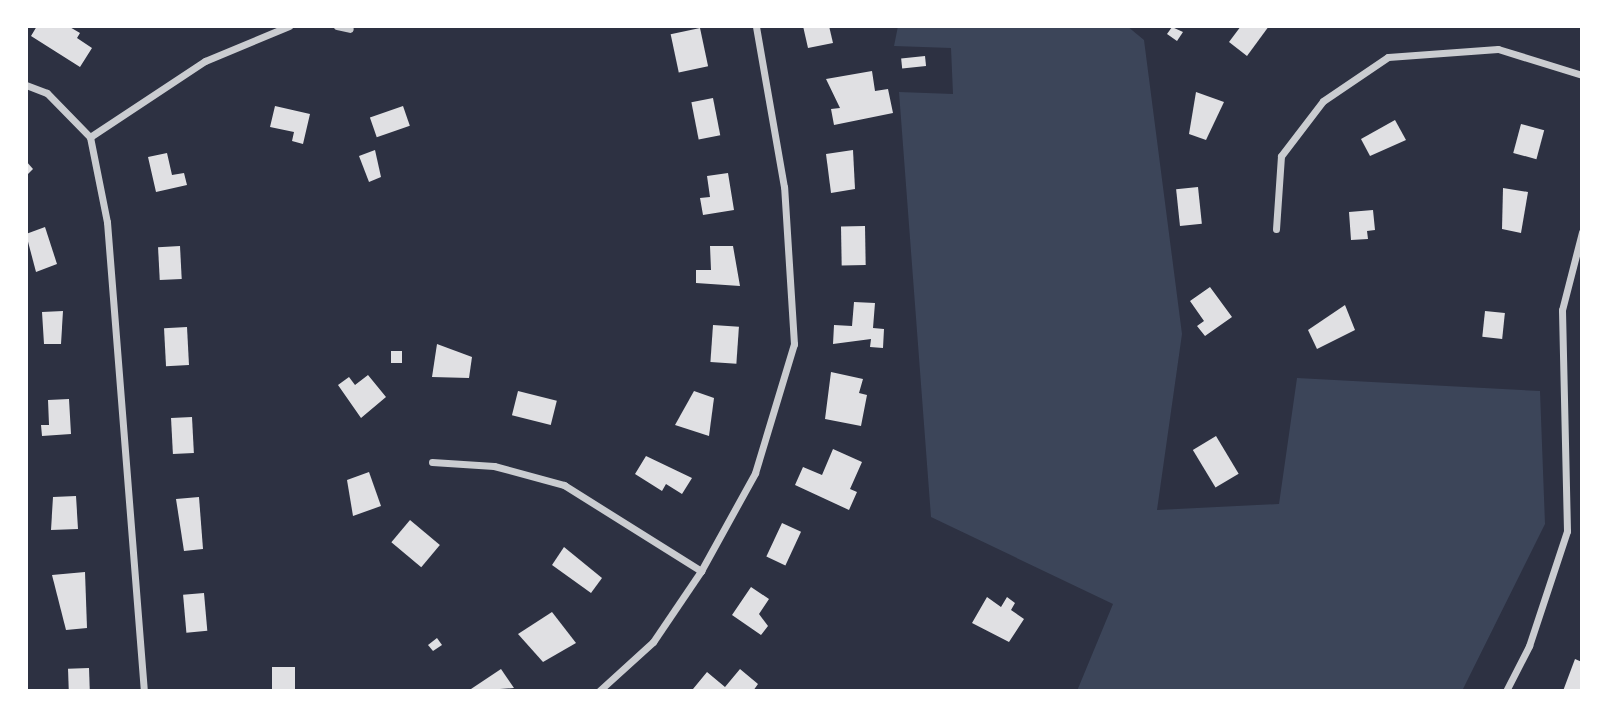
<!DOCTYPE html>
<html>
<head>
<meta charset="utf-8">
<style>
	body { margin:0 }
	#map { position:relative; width:1608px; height:717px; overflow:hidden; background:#2d3142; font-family:"Fira Sans",sans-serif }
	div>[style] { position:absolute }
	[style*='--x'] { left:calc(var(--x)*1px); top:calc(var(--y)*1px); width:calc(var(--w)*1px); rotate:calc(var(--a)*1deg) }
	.green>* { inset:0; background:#3c4559 }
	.building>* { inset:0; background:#e0e0e3; transform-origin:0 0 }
	.minor>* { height:7px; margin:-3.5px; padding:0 3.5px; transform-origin:3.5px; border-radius:3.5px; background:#caccd0 }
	span { translate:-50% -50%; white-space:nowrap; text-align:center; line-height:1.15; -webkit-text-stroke:5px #fff; paint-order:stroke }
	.frame { position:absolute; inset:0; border:28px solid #fff; pointer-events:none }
</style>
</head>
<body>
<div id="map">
	<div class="green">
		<div style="clip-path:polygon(898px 26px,1127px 26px,1144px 40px,1182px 334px,1157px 510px,1279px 504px,1297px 378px,1540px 391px,1545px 524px,1462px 691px,1077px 691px,1113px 604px,931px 517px,899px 92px,953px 94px,951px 48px,894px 46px)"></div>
	</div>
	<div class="building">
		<div style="clip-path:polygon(37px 26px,68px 26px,80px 33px,77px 38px,92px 48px,80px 67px,31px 36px)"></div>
		<div style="clip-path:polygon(803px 26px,829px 26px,833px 43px,808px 48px)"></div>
		<div style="clip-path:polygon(1241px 26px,1269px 26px,1247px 56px,1229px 42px)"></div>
		<div style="clip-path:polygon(1172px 27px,1183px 32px,1177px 41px,1167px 34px)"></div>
		<div style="left:700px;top:28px;width:39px;height:30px;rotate:78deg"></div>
		<div style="left:925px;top:56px;width:10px;height:24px;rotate:84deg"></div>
		<div style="clip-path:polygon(872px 71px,875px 91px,888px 89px,893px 113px,834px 125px,831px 109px,840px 108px,826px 79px)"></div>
		<div style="clip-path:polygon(1196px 92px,1224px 102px,1206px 140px,1189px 134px)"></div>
		<div style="left:713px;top:98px;width:38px;height:22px;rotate:79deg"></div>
		<div style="clip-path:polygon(275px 106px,310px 114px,303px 144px,292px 141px,294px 132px,270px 127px)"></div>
		<div style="left:403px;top:106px;width:21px;height:35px;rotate:71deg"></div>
		<div style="clip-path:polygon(1395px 120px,1406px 140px,1370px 156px,1361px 139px)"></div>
		<div style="left:1521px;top:124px;width:24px;height:30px;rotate:15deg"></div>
		<div style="clip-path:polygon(375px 150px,381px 177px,369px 182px,359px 156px)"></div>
		<div style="clip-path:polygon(853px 150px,855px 189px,831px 193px,826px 154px)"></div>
		<div style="clip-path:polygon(167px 153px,172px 175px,184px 173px,187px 185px,156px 192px,148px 157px)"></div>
		<div style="clip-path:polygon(26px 161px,33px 169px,26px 176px)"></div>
		<div style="clip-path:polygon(728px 173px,734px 210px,703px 215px,700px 198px,710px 197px,707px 176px)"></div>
		<div style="left:1198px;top:187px;width:37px;height:22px;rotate:84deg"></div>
		<div style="clip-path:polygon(1503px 188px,1528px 192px,1521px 233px,1502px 229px)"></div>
		<div style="clip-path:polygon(1373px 210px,1375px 230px,1367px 231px,1368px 239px,1351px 240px,1349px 212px)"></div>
		<div style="left:865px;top:226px;width:39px;height:24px;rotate:89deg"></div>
		<div style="clip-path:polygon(45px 227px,57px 264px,36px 272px,26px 234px)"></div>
		<div style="left:180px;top:246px;width:33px;height:22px;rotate:87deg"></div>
		<div style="clip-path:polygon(710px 246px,733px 246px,740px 286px,696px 283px,696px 270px,711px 270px)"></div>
		<div style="clip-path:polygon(1210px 287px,1232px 317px,1205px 336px,1197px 326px,1204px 321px,1190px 301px)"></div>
		<div style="clip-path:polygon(854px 302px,875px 303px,873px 328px,884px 329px,883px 348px,870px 347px,871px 339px,833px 344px,834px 325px,852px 326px)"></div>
		<div style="clip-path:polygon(1345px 305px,1355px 330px,1317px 349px,1308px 330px)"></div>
		<div style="clip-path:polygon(63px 311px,61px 344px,44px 344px,42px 312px)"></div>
		<div style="left:1485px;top:311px;width:20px;height:26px;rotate:6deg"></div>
		<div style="left:713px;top:325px;width:26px;height:37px;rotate:4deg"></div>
		<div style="left:187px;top:327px;width:38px;height:23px;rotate:87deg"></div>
		<div style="clip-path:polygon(437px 344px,472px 357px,469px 378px,432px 377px)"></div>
		<div style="left:391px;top:351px;width:11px;height:12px"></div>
		<div style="clip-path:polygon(831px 372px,863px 379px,859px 393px,867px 395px,861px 426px,825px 419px)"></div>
		<div style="clip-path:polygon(368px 375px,386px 397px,361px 418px,338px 385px,349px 377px,355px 385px)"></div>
		<div style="left:518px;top:391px;width:40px;height:25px;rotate:14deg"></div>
		<div style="clip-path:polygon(694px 391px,714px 398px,709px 436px,675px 425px)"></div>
		<div style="clip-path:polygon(69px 399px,71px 434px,42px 436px,41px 425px,49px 425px,48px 400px)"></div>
		<div style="left:192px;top:417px;width:36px;height:21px;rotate:87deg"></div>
		<div style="left:1216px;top:436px;width:44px;height:27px;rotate:59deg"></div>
		<div style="clip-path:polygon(833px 449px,862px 462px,850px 489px,857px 492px,849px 510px,795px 485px,803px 467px,822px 475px)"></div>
		<div style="clip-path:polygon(646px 456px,692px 478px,682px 494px,666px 484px,662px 491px,635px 474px)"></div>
		<div style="clip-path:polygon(369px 472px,381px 506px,353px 516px,347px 480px)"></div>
		<div style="clip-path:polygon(76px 496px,78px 529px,51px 530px,53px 497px)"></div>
		<div style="clip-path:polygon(199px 497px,203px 549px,184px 551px,176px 499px)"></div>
		<div style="left:410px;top:520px;width:39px;height:29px;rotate:40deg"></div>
		<div style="left:782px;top:523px;width:21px;height:37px;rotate:25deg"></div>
		<div style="clip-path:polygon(564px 547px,602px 578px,591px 593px,552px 565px)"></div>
		<div style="clip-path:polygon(85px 572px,87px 628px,66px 630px,52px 575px)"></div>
		<div style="clip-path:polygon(751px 587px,769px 599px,759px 614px,768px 626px,761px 635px,732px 615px)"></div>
		<div style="left:204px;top:593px;width:38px;height:21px;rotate:85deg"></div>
		<div style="clip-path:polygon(987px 597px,1001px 607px,1007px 597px,1015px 603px,1011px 610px,1024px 619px,1009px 642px,972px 623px)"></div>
		<div style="clip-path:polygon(552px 612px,576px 643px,543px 662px,518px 634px)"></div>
		<div style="clip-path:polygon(437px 638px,442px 645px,433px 651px,428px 645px)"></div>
		<div style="clip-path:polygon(1575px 659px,1582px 662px,1582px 691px,1563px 691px)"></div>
		<div style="left:295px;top:667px;width:22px;height:23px;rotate:90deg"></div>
		<div style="left:89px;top:668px;width:23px;height:21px;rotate:88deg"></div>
		<div style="clip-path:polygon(501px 669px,514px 688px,473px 691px,471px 689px)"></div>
		<div style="clip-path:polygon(740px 669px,758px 684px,753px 691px,693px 689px,707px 672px,725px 687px)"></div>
	</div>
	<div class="minor">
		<div style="--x:337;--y:26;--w:13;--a:13"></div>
		<div style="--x:26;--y:85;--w:22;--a:21"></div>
		<div style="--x:47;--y:93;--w:62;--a:45.7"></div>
		<div style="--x:90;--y:137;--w:87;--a:78.7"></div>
		<div style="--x:107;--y:222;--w:470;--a:85.5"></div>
		<div style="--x:90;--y:137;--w:138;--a:-33.5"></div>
		<div style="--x:205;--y:61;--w:91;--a:-22.6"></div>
		<div style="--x:1276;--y:229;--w:73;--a:-86.1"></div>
		<div style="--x:1281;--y:156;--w:69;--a:-52.6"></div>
		<div style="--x:1323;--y:101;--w:78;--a:-34.1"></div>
		<div style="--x:1388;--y:57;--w:110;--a:-4.2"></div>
		<div style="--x:1498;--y:49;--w:88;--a:17.2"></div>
		<div style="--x:432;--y:462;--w:62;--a:3.7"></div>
		<div style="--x:494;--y:466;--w:73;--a:15.2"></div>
		<div style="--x:564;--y:485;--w:162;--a:32.1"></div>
		<div style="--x:599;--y:691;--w:73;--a:-42.2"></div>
		<div style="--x:653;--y:642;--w:86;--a:-55.9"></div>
		<div style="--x:701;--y:571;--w:112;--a:-61.1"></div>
		<div style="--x:755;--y:473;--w:135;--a:-73.2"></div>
		<div style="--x:794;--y:344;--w:157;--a:-93.6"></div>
		<div style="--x:784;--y:187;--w:163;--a:-99.9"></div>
		<div style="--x:1506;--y:691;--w:51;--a:-62.9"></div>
		<div style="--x:1529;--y:646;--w:121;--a:-71.7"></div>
		<div style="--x:1567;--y:531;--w:221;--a:-91.3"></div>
		<div style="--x:1562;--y:310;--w:81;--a:-75.6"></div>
	</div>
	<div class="frame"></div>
</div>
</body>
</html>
